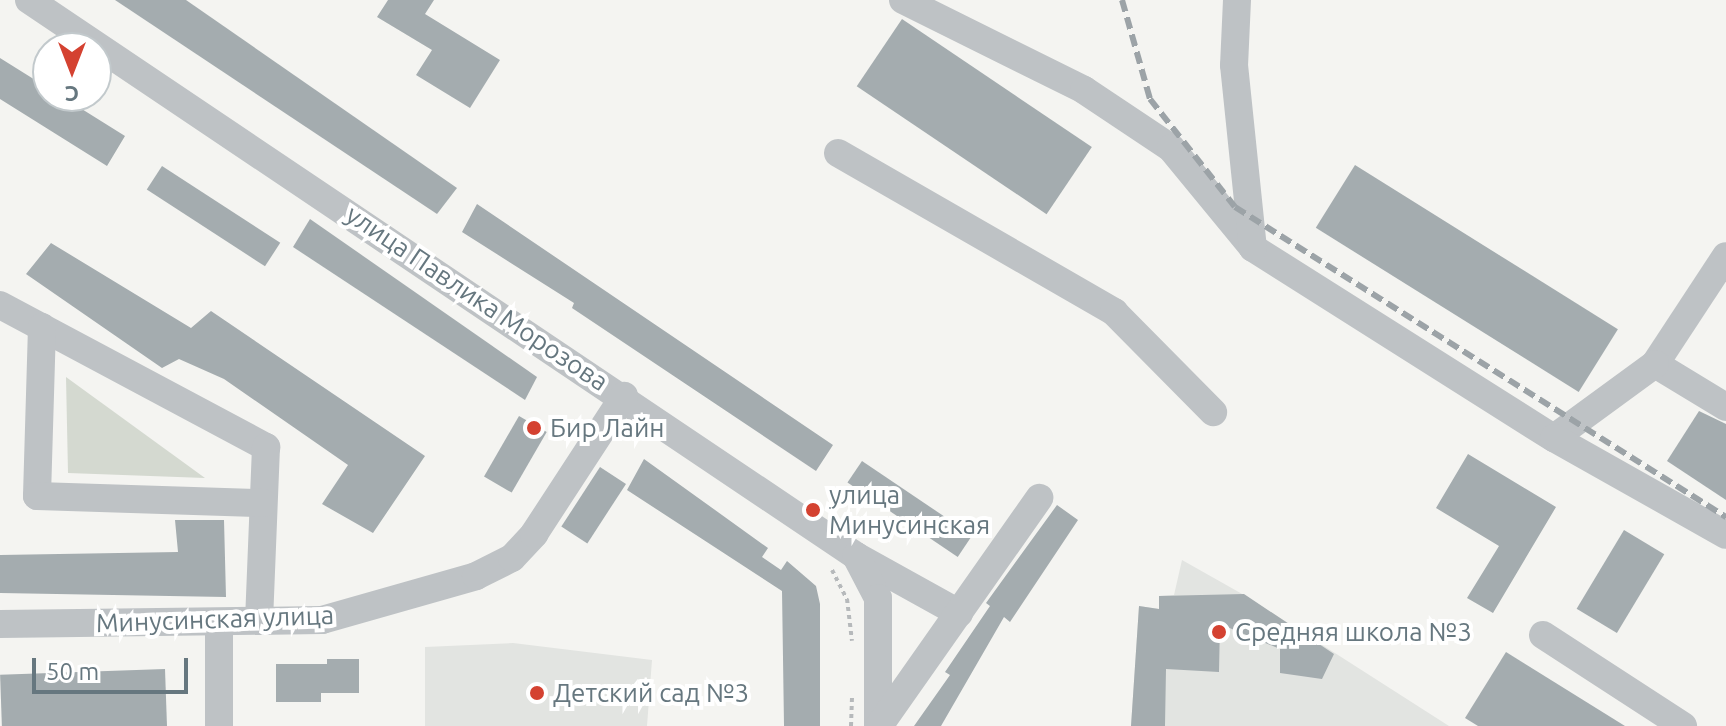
<!DOCTYPE html>
<html>
<head>
<meta charset="utf-8">
<style>
	body { margin:0 }
	#map { position:relative; width:1726px; height:726px; overflow:hidden; background:#f4f4f1; font-family:Ubuntu,sans-serif }
	div>[style] { position:absolute }
	[style*='--x'] { left:calc(var(--x)*1px); top:calc(var(--y)*1px); width:calc(var(--w)*1px); rotate:calc(var(--a)*1deg) }
	.built>* { inset:0; background:#e2e4e1 }
	.green>* { inset:0; background:#d4d9d0 }
	.building>* { inset:0; background:#a4acaf; transform-origin:0 0 }
	.path>* { height:4px; margin-top:-2px; transform-origin:0; background:repeating-linear-gradient(90deg,#b6b9bb 0 4px,transparent 0 8px) }
	.minor>* { height:28px; margin:-14px; padding:0 14px; transform-origin:14px; border-radius:14px; background:#bec2c5 }
	.rail>* { height:6px; margin-top:-3px; transform-origin:0; background:repeating-linear-gradient(90deg,#9ca3a7 0 12px,transparent 0 18px) }
	.dots>* { width:22px; height:22px; translate:-50% -50%; box-sizing:border-box; border:4px solid #fff; border-radius:50% }
	span { translate:-50% -50%; white-space:nowrap; text-align:center; line-height:1.15; -webkit-text-stroke:8px #fff; paint-order:stroke }
	.street-label { font-size:26px; color:#66777f }
	.poi-label { font-size:26px; color:#66777f }
	.left { translate:0 -50%; text-align:left }
	.north { position:absolute; left:32px; top:32px; width:80px; height:80px; box-sizing:border-box; background:#fff; border:2px solid #c2c9cc; border-radius:50%; rotate:180deg; font-size:22px; font-weight:700; line-height:32px; text-align:center; color:#66777f }
	.north::after { content:''; display:block; margin:auto; width:28px; height:36px; background:#d44231; clip-path:polygon(50% 0,100% 100%,50% 72%,0 100%) }
	.scale { position:absolute; left:32px; top:658px; width:156px; height:36px; box-sizing:border-box; border:4px solid #66777f; border-top:0; padding-left:10px; font-size:24px; line-height:28px; white-space:nowrap; color:#66777f; -webkit-text-stroke:6px #fff; paint-order:stroke }
</style>
</head>
<body>
<div id="map">
	<div class="built">
		<div style="clip-path:polygon(1182px 560px,1244px 595px,1449px 726px,1131px 726px,1139px 606px,1159px 609px,1159px 596px,1174px 595px)"></div>
		<div style="clip-path:polygon(513px 643px,652px 660px,647px 726px,425px 726px,425px 647px)"></div>
	</div>
	<div class="green">
		<div style="clip-path:polygon(66px 377px,205px 478px,68px 473px)"></div>
	</div>
	<div class="building">
		<div style="clip-path:polygon(115px 0,186px 0,457px 188px,437px 214px)"></div>
		<div style="clip-path:polygon(388px 0,434px 0,425px 14px,500px 60px,470px 108px,416px 75px,432px 50px,377px 17px)"></div>
		<div style="left:902px;top:19px;width:229px;height:81px;rotate:34deg"></div>
		<div style="clip-path:polygon(0 58px,48px 88px,48px 96px,61px 96px,125px 136px,107px 166px,0 99px)"></div>
		<div style="left:1355px;top:165px;width:310px;height:74px;rotate:32deg"></div>
		<div style="left:162px;top:166px;width:141px;height:28px;rotate:33deg"></div>
		<div style="clip-path:polygon(477px 204px,833px 445px,816px 471px,572px 308px,574px 303px,462px 232px)"></div>
		<div style="clip-path:polygon(310px 219px,537px 377px,525px 400px,293px 247px)"></div>
		<div style="clip-path:polygon(51px 243px,191px 328px,211px 311px,425px 456px,373px 533px,322px 504px,348px 465px,224px 379px,179px 359px,162px 368px,26px 274px)"></div>
		<div style="clip-path:polygon(1699px 411px,1726px 424px,1726px 500px,1667px 461px)"></div>
		<div style="left:519px;top:416px;width:32px;height:70px;rotate:30deg"></div>
		<div style="clip-path:polygon(1468px 454px,1556px 507px,1493px 613px,1467px 598px,1499px 546px,1436px 508px)"></div>
		<div style="clip-path:polygon(644px 459px,768px 548px,762px 557px,781px 570px,787px 561px,816px 586px,820px 604px,820px 726px,784px 726px,782px 591px,627px 490px)"></div>
		<div style="left:862px;top:461px;width:133px;height:26px;rotate:34deg"></div>
		<div style="left:600px;top:467px;width:31px;height:71px;rotate:33deg"></div>
		<div style="clip-path:polygon(1057px 505px,1078px 520px,1010px 622px,1004px 617px,941px 726px,914px 726px,950px 675px,945px 672px,990px 606px,986px 603px)"></div>
		<div style="clip-path:polygon(175px 520px,224px 520px,226px 597px,0 593px,0 555px,178px 552px)"></div>
		<div style="left:1624px;top:530px;width:47px;height:92px;rotate:31deg"></div>
		<div style="clip-path:polygon(1244px 594px,1334px 654px,1322px 679px,1280px 673px,1280px 649px,1220px 624px,1219px 672px,1166px 669px,1165px 726px,1131px 726px,1139px 606px,1159px 609px,1159px 596px)"></div>
		<div style="clip-path:polygon(1506px 652px,1625px 726px,1478px 726px,1465px 718px)"></div>
		<div style="clip-path:polygon(327px 659px,359px 659px,359px 693px,321px 693px,321px 702px,276px 702px,276px 664px,327px 664px)"></div>
		<div style="left:165px;top:669px;width:57px;height:165px;rotate:88deg"></div>
	</div>
	<div class="path">
		<div style="--x:832;--y:570;--w:33;--a:63"></div>
		<div style="--x:847;--y:599;--w:42;--a:83.2"></div>
		<div style="--x:851;--y:726;--w:32;--a:-88"></div>
	</div>
	<div class="minor">
		<div style="--x:29;--y:0;--w:997;--a:33.91"></div>
		<div style="--x:856;--y:556;--w:118;--a:29"></div>
		<div style="--x:903;--y:0;--w:202;--a:26.4"></div>
		<div style="--x:1084;--y:90;--w:105;--a:33.7"></div>
		<div style="--x:1171;--y:148;--w:129;--a:50.6"></div>
		<div style="--x:1253;--y:248;--w:356;--a:32.3"></div>
		<div style="--x:1237;--y:0;--w:65;--a:92.6"></div>
		<div style="--x:1234;--y:65;--w:184;--a:84.1"></div>
		<div style="--x:838;--y:153;--w:319;--a:29.9"></div>
		<div style="--x:1114;--y:312;--w:141;--a:45.3"></div>
		<div style="--x:0;--y:305;--w:302;--a:28.1"></div>
		<div style="--x:266;--y:447;--w:174;--a:92.3"></div>
		<div style="--x:42;--y:327;--w:169;--a:91.7"></div>
		<div style="--x:37;--y:496;--w:226;--a:1.8"></div>
		<div style="--x:1655;--y:364;--w:129;--a:-56.7"></div>
		<div style="--x:1726;--y:407;--w:83;--a:-148.8"></div>
		<div style="--x:1655;--y:364;--w:125;--a:143.8"></div>
		<div style="--x:1554;--y:438;--w:197;--a:29.4"></div>
		<div style="--x:856;--y:556;--w:47;--a:62.4"></div>
		<div style="--x:878;--y:598;--w:128;--a:90"></div>
		<div style="--x:0;--y:624;--w:322;--a:-0.7"></div>
		<div style="--x:322;--y:620;--w:160;--a:-15.9"></div>
		<div style="--x:476;--y:576;--w:40;--a:-26.6"></div>
		<div style="--x:512;--y:558;--w:33;--a:-47"></div>
		<div style="--x:534;--y:534;--w:165;--a:-56.9"></div>
		<div style="--x:1543;--y:635;--w:167;--a:33"></div>
		<div style="--x:219;--y:726;--w:104;--a:-90"></div>
		<div style="--x:879;--y:726;--w:279;--a:-54.9"></div>
	</div>
	<div class="rail">
		<div style="--x:1122;--y:0;--w:103;--a:74.2"></div>
		<div style="--x:1150;--y:99;--w:137;--a:51.8"></div>
		<div style="--x:1235;--y:207;--w:581;--a:32.27"></div>
	</div>
	<div class="dots">
		<div style="left:534px;top:428px;background:#d44231"></div>
		<div style="left:813px;top:510px;background:#d44231"></div>
		<div style="left:1219px;top:632px;background:#d44231"></div>
		<div style="left:537px;top:693px;background:#d44231"></div>
	</div>
	<div class="street-label">
		<span style="left:477px;top:298px;rotate:34deg">улица Павлика Морозова</span>
		<span style="left:215px;top:619px;rotate:-2deg">Минусинская улица</span>
	</div>
	<div class="poi-label">
		<span class="left" style="left:550px;top:428px">Бир Лайн</span>
		<span class="left" style="left:829px;top:510px">улица<br>Минусинская</span>
		<span class="left" style="left:1235px;top:632px">Средняя школа №3</span>
		<span class="left" style="left:553px;top:693px">Детский сад №3</span>
	</div>
	<div class="north">С</div>
	<div class="scale">50 m</div>
</div>
</body>
</html>
